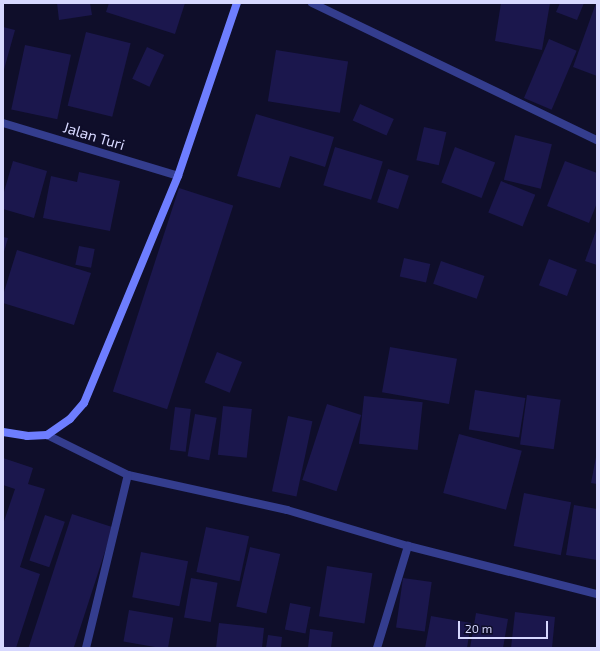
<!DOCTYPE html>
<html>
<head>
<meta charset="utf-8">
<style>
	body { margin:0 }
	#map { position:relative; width:600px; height:651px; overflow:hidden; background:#0f0e2a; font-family:"Exo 2",sans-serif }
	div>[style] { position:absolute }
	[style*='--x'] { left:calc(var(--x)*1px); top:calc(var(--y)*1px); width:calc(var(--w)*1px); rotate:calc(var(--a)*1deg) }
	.building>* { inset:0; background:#1b174d; transform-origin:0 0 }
	.street>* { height:8px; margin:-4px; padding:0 4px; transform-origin:4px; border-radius:4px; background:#343d8e }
	.secondary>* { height:8px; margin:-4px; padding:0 4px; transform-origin:4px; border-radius:4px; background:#6e7eff }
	span { translate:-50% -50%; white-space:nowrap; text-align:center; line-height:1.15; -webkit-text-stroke:3.5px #0f0e2a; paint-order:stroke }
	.street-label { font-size:15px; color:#d7d8ff }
	.frame { position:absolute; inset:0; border:4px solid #d7d8ff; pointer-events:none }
	.scale { position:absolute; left:458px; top:621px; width:90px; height:18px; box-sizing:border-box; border:2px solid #d7d8ff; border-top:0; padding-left:5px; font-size:12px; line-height:14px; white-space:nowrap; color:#d7d8ff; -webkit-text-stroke:3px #0f0e2a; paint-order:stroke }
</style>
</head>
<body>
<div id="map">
	<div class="building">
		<div style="clip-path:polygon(57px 3px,90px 3px,92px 15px,59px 20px)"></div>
		<div style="clip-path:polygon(109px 3px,185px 3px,175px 34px,106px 12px)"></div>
		<div style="clip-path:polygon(501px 3px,550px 3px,542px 50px,495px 41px)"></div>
		<div style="clip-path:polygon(560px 3px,584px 3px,577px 20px,556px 12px)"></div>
		<div style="clip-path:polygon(596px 3px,597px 3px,597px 76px,573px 67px)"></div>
		<div style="clip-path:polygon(3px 27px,15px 30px,3px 73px)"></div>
		<div style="left:86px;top:32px;width:46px;height:76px;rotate:14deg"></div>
		<div style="left:549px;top:39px;width:30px;height:64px;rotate:23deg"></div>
		<div style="left:25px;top:45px;width:47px;height:66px;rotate:12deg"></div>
		<div style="left:147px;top:47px;width:19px;height:35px;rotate:25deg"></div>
		<div style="left:276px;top:50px;width:73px;height:52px;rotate:9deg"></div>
		<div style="left:360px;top:104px;width:37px;height:18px;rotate:24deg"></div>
		<div style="clip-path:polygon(256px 114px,334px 137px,325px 167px,290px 156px,280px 188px,237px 176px)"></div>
		<div style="left:424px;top:127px;width:23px;height:34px;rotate:13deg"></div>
		<div style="left:515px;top:135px;width:38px;height:46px;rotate:14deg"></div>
		<div style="left:335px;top:147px;width:50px;height:40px;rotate:17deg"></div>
		<div style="left:455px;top:147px;width:43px;height:38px;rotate:21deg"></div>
		<div style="clip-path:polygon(13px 161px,47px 171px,34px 218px,3px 209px,3px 195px)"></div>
		<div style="clip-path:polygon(565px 161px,597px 173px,597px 203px,589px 223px,547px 206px)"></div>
		<div style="left:388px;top:169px;width:22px;height:35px;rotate:18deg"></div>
		<div style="clip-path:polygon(79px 172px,120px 181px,110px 231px,43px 218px,51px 176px,77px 182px)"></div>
		<div style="left:501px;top:181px;width:37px;height:34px;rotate:22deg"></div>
		<div style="left:179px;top:188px;width:57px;height:214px;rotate:18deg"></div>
		<div style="clip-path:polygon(597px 228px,597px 265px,585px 261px)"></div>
		<div style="clip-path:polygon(3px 237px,8px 238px,3px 255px)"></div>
		<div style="left:79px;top:246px;width:16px;height:19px;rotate:11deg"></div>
		<div style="clip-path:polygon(17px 250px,91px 273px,74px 325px,3px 303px,3px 295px)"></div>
		<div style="left:404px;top:258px;width:27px;height:19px;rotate:13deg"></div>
		<div style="left:549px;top:259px;width:30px;height:28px;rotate:21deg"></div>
		<div style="left:441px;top:261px;width:46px;height:24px;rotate:19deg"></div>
		<div style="left:390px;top:347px;width:68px;height:46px;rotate:10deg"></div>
		<div style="left:217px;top:352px;width:27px;height:33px;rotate:22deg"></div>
		<div style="left:475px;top:390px;width:51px;height:40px;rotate:9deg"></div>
		<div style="left:527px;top:395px;width:34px;height:50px;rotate:8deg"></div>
		<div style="left:364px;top:396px;width:59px;height:48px;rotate:6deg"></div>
		<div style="left:327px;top:404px;width:36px;height:80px;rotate:18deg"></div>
		<div style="left:223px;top:406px;width:29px;height:49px;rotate:6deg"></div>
		<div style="left:175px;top:407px;width:16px;height:43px;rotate:7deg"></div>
		<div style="left:195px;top:414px;width:22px;height:43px;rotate:10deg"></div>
		<div style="left:288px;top:416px;width:25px;height:77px;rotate:12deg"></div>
		<div style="left:459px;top:434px;width:65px;height:61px;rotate:15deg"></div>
		<div style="clip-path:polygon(596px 457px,597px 457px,597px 484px,591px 483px)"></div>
		<div style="clip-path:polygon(3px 458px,33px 468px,28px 484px,45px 489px,20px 567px,40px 574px,16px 648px,3px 648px,3px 524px,15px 489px,3px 485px)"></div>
		<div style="left:524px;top:493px;width:48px;height:54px;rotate:11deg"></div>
		<div style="clip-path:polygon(574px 505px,597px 509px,597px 560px,566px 555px)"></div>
		<div style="left:72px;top:514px;width:43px;height:141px;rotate:18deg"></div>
		<div style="left:45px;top:515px;width:21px;height:48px;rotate:19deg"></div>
		<div style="left:206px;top:527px;width:44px;height:46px;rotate:12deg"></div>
		<div style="left:250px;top:547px;width:31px;height:61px;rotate:13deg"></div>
		<div style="left:141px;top:552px;width:48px;height:46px;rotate:11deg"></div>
		<div style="left:327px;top:566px;width:46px;height:51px;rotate:9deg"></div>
		<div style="left:191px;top:578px;width:27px;height:40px;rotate:10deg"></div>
		<div style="left:403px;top:578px;width:29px;height:50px;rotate:8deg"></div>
		<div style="left:290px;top:603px;width:21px;height:27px;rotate:11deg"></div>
		<div style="left:129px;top:610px;width:45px;height:32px;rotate:10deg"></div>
		<div style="clip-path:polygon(515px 612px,555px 617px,552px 648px,511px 648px)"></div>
		<div style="clip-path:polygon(476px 613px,508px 619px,503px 648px,470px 648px)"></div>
		<div style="clip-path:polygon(431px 616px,471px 623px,467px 648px,425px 648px)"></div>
		<div style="clip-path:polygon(219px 623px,264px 628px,262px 648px,216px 648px)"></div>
		<div style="clip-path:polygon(310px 629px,333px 632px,331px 648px,308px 648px)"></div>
		<div style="clip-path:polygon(268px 635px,282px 637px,281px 648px,266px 648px)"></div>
	</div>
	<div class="street">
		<div style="--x:312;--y:3;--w:316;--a:25.7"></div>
		<div style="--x:3;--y:123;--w:183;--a:16.8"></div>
		<div style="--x:47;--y:435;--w:90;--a:26.3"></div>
		<div style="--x:128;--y:475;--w:163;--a:12.4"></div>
		<div style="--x:287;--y:510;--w:126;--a:16.6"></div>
		<div style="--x:408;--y:546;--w:195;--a:14.3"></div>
		<div style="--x:86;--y:648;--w:178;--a:-76.4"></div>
		<div style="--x:377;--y:648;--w:107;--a:-73.1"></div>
	</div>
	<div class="secondary">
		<div style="--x:3;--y:432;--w:24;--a:9"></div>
		<div style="--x:27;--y:436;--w:20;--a:-3"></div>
		<div style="--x:47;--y:435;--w:28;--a:-35"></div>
		<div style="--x:70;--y:419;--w:21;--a:-49"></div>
		<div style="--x:84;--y:403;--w:246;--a:-67.5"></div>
		<div style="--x:178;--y:176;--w:183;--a:-71.2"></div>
	</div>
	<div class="street-label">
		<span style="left:94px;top:136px;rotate:17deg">Jalan Turi</span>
	</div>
	<div class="frame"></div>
	<div class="scale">20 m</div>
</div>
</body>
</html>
